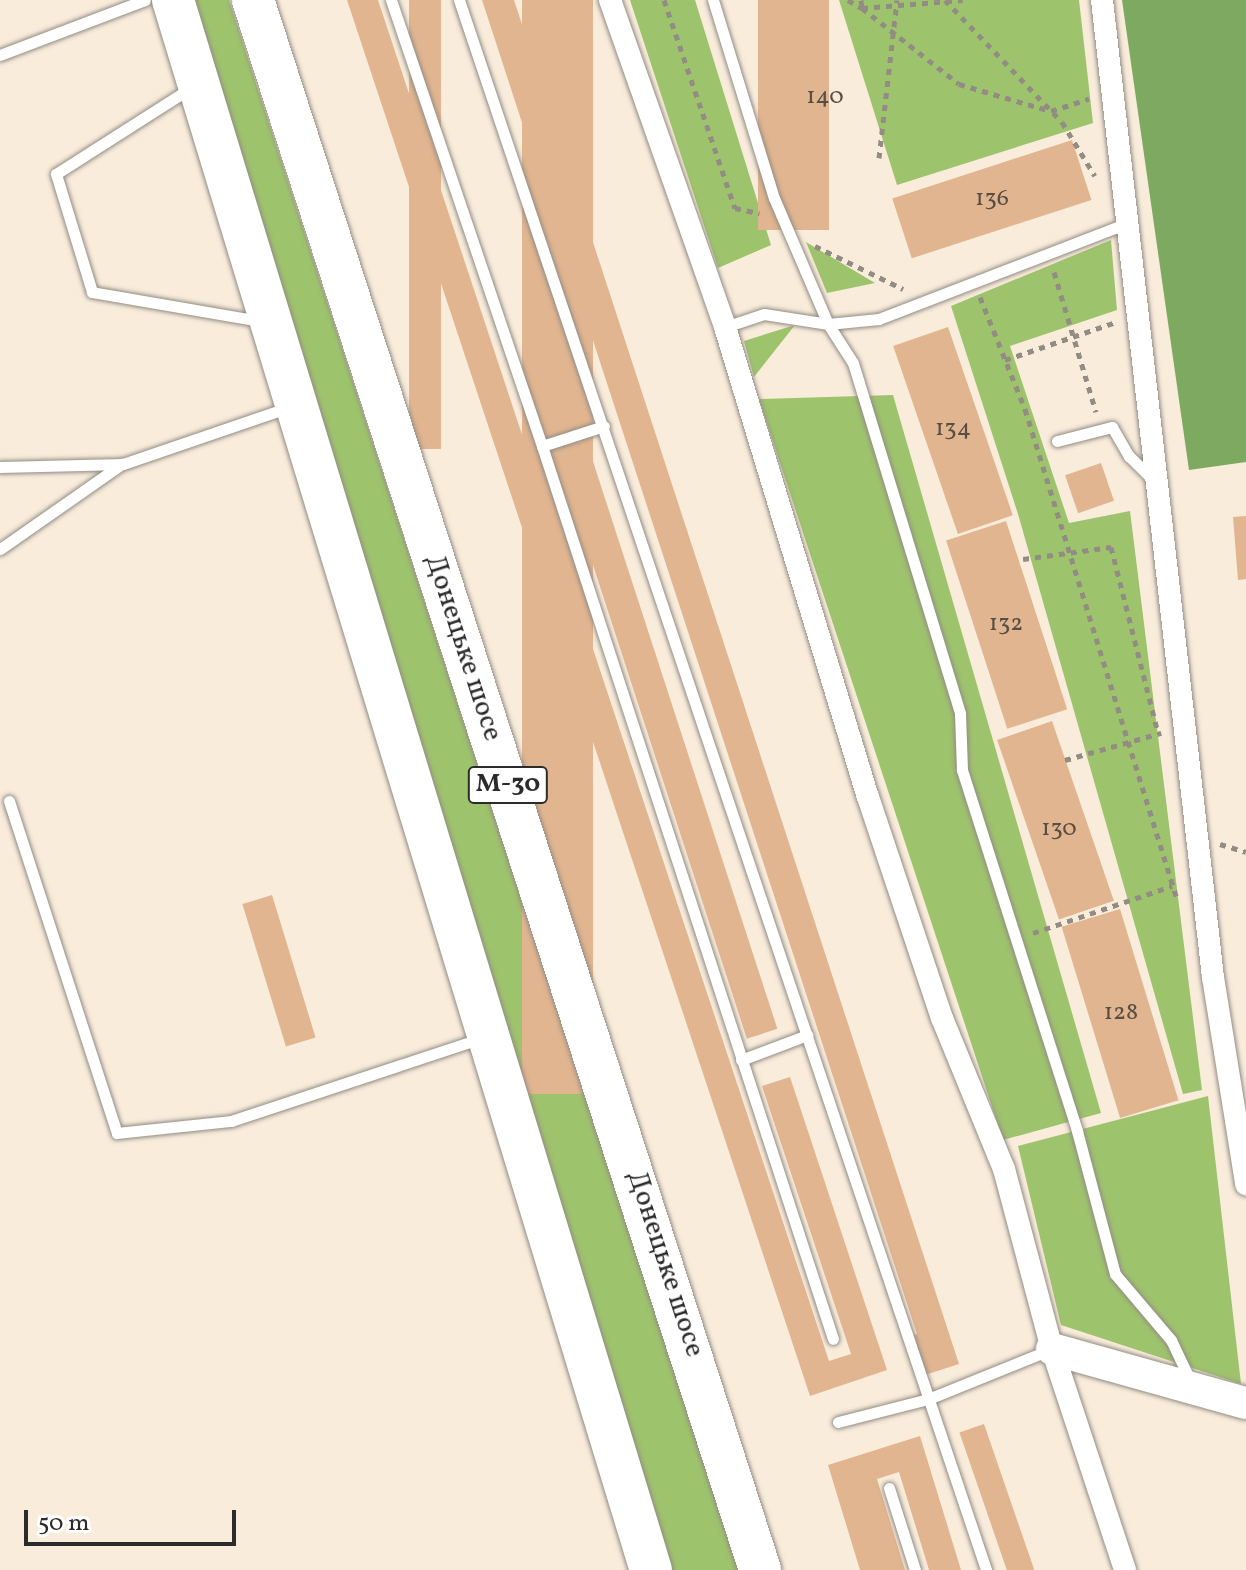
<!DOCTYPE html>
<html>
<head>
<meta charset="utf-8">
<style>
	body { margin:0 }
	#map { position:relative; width:1246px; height:1570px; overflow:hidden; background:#f9ecdb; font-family:Vollkorn,serif }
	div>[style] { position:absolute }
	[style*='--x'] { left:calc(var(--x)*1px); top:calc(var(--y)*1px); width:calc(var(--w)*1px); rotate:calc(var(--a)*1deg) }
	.green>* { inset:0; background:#9ec36d }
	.forest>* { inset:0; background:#7ea960 }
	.building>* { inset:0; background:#e1b590; transform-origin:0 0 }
	.path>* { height:5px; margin-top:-2.5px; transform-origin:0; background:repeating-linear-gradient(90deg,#928c83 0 6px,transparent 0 12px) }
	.roads { filter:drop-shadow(0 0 2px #928c83) drop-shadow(0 0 2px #928c83) }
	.lane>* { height:11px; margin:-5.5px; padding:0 5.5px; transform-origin:5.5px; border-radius:5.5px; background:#fff }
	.street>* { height:22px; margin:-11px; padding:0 11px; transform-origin:11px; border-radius:11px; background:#fff }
	.secondary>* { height:32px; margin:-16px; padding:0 16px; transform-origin:16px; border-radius:16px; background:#fff }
	.highway>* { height:42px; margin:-21px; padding:0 21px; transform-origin:21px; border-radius:21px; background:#fff }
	span { translate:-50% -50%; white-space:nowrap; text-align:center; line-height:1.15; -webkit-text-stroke:6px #fff; paint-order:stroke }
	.number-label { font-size:24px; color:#584e44 }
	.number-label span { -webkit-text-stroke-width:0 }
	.shield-label span { padding:2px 6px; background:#fff; border:2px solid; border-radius:6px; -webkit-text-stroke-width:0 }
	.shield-label { font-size:26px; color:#2b2b2b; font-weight:700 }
	.street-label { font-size:28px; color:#2b2b2b }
	.scale { position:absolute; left:24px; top:1510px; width:212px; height:36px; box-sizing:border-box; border:4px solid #2b2b2b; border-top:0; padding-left:10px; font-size:24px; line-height:28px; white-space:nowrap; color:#2b2b2b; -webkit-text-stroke:6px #fff; paint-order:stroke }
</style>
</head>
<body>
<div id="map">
	<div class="green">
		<div style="clip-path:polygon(191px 0,229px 0,739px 1570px,656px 1570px)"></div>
		<div style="clip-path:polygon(630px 0,695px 0,771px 245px,718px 268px)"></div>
		<div style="clip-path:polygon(839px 0,1079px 0,1093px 123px,897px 185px)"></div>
		<div style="clip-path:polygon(1111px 240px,1117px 310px,1010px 346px,1069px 523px,1130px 511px,1202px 1090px,1183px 1094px,1018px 514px,951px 306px)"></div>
		<div style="clip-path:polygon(806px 242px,875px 283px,827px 293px)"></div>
		<div style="clip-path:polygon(795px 325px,754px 377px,744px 341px)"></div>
		<div style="clip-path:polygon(893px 395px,1101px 1113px,1003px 1140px,759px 399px)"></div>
		<div style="clip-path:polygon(1208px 1096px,1241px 1384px,1061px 1325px,1018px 1146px)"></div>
	</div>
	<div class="forest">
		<div style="clip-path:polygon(1122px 0,1246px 0,1246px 462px,1189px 470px)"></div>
	</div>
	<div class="building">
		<div style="clip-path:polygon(347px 0,378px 0,829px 1361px,851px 1354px,762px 1086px,790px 1077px,887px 1370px,810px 1396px)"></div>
		<div style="left:409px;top:0;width:32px;height:449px"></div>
		<div style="clip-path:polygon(482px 0,514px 0,959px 1364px,925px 1375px,912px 1335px,917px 1334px)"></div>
		<div style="left:522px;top:0;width:71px;height:1094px"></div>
		<div style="left:758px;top:0;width:71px;height:230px"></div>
		<div style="left:1072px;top:140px;width:63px;height:189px;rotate:72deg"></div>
		<div style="left:948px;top:327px;width:199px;height:58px;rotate:71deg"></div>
		<div style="left:587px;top:443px;width:616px;height:32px;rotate:72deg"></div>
		<div style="left:1101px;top:463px;width:40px;height:38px;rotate:71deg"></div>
		<div style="clip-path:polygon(1246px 516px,1246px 579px,1238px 580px,1233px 517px)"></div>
		<div style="left:1006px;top:521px;width:198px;height:63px;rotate:72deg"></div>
		<div style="left:1052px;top:721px;width:190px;height:58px;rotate:71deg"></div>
		<div style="left:272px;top:895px;width:149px;height:31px;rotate:73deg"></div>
		<div style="left:1120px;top:909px;width:200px;height:61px;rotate:73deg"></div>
		<div style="left:984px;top:1424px;width:154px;height:26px;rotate:71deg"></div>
		<div style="clip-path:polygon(920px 1436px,961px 1570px,929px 1570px,899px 1472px,877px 1479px,905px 1570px,860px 1570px,828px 1465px)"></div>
	</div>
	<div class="path">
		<div style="--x:664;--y:0;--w:220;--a:71.2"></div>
		<div style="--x:735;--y:208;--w:25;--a:12"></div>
		<div style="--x:848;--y:0;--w:16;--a:30"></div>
		<div style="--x:862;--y:8;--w:101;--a:-4.5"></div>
		<div style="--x:861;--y:0;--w:8;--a:83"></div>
		<div style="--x:862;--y:8;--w:123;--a:38.1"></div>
		<div style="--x:959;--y:84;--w:96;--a:16.4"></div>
		<div style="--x:1051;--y:111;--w:40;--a:-18"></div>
		<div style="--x:945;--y:0;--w:169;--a:46.2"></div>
		<div style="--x:1062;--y:122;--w:63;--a:58.6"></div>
		<div style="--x:879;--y:158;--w:159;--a:-83.5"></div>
		<div style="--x:815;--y:246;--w:98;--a:26"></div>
		<div style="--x:1054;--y:272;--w:146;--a:73.3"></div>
		<div style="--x:980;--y:297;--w:121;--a:68.1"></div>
		<div style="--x:1025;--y:409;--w:513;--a:72.77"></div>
		<div style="--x:1005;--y:360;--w:117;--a:-18.9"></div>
		<div style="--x:1023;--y:559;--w:89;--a:-7.8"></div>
		<div style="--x:1111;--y:547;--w:188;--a:75.8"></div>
		<div style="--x:1065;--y:760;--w:100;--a:-15.7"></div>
		<div style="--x:1220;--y:844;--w:27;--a:17"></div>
		<div style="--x:1033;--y:933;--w:147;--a:-18.7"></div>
	</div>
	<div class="roads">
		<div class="lane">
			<div style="--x:391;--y:0;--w:471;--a:71.3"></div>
			<div style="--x:542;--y:446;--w:939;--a:71.95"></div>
			<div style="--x:459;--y:0;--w:1656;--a:71.44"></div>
			<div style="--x:713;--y:0;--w:207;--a:72.9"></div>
			<div style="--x:774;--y:198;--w:137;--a:66.8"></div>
			<div style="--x:828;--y:324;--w:46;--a:57.3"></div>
			<div style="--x:853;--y:363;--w:366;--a:73"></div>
			<div style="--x:960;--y:713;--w:57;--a:88"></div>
			<div style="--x:962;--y:770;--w:379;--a:72.3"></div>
			<div style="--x:1077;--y:1131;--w:148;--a:75.1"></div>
			<div style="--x:1115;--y:1274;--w:87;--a:49.7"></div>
			<div style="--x:1171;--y:1340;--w:44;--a:64.6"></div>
			<div style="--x:0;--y:55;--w:155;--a:-20.8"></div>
			<div style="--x:192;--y:87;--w:161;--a:147.4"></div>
			<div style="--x:56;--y:174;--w:123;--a:73"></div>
			<div style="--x:92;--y:292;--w:170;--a:9.8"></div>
			<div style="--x:725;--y:327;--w:41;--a:-18.4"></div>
			<div style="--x:764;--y:314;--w:65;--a:8.9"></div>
			<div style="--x:828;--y:324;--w:51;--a:-5.6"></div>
			<div style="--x:879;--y:319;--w:264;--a:-21.1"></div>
			<div style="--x:1057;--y:441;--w:57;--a:-14.3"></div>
			<div style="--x:1112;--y:427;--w:34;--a:60"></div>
			<div style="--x:1129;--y:456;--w:37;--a:45"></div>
			<div style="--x:542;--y:446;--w:65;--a:-17.9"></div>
			<div style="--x:0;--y:467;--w:123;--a:-1.4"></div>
			<div style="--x:123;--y:464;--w:173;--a:-18.9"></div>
			<div style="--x:0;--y:549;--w:149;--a:-34.9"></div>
			<div style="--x:9;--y:801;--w:349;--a:72"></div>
			<div style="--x:117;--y:1133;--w:115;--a:-6"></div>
			<div style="--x:231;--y:1121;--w:264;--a:-18.3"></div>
			<div style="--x:741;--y:1060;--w:71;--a:-20.7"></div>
			<div style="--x:838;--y:1422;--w:93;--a:-14.3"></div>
			<div style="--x:928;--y:1399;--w:131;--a:-22"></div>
			<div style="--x:889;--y:1488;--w:86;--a:72.4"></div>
		</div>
		<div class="street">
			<div style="--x:610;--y:0;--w:347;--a:70.6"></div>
			<div style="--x:725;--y:327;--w:491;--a:73.1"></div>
			<div style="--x:868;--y:797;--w:233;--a:71.5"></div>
			<div style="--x:942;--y:1018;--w:163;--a:67.7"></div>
			<div style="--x:1004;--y:1169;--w:186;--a:75.1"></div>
			<div style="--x:1052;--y:1349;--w:233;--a:71.7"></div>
			<div style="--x:1102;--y:0;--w:983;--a:83.52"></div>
			<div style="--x:1213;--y:977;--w:210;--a:80.9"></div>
		</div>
		<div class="secondary">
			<div style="--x:1052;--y:1349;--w:201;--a:15.6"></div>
		</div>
		<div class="highway">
			<div style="--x:173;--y:0;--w:1641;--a:73.07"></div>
			<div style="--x:253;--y:0;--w:1650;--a:72.1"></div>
		</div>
	</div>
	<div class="number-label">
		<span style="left:825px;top:98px">140</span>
		<span style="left:992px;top:200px">136</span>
		<span style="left:953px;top:430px">134</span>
		<span style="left:1006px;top:625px">132</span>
		<span style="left:1059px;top:830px">130</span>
		<span style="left:1121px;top:1014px">128</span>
	</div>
	<div class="shield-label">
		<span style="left:508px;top:785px">М-30</span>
	</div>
	<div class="street-label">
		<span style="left:463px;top:648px;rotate:72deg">Донецьке шосе</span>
		<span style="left:665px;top:1264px;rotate:72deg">Донецьке шосе</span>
	</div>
	<div class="scale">50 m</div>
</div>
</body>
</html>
